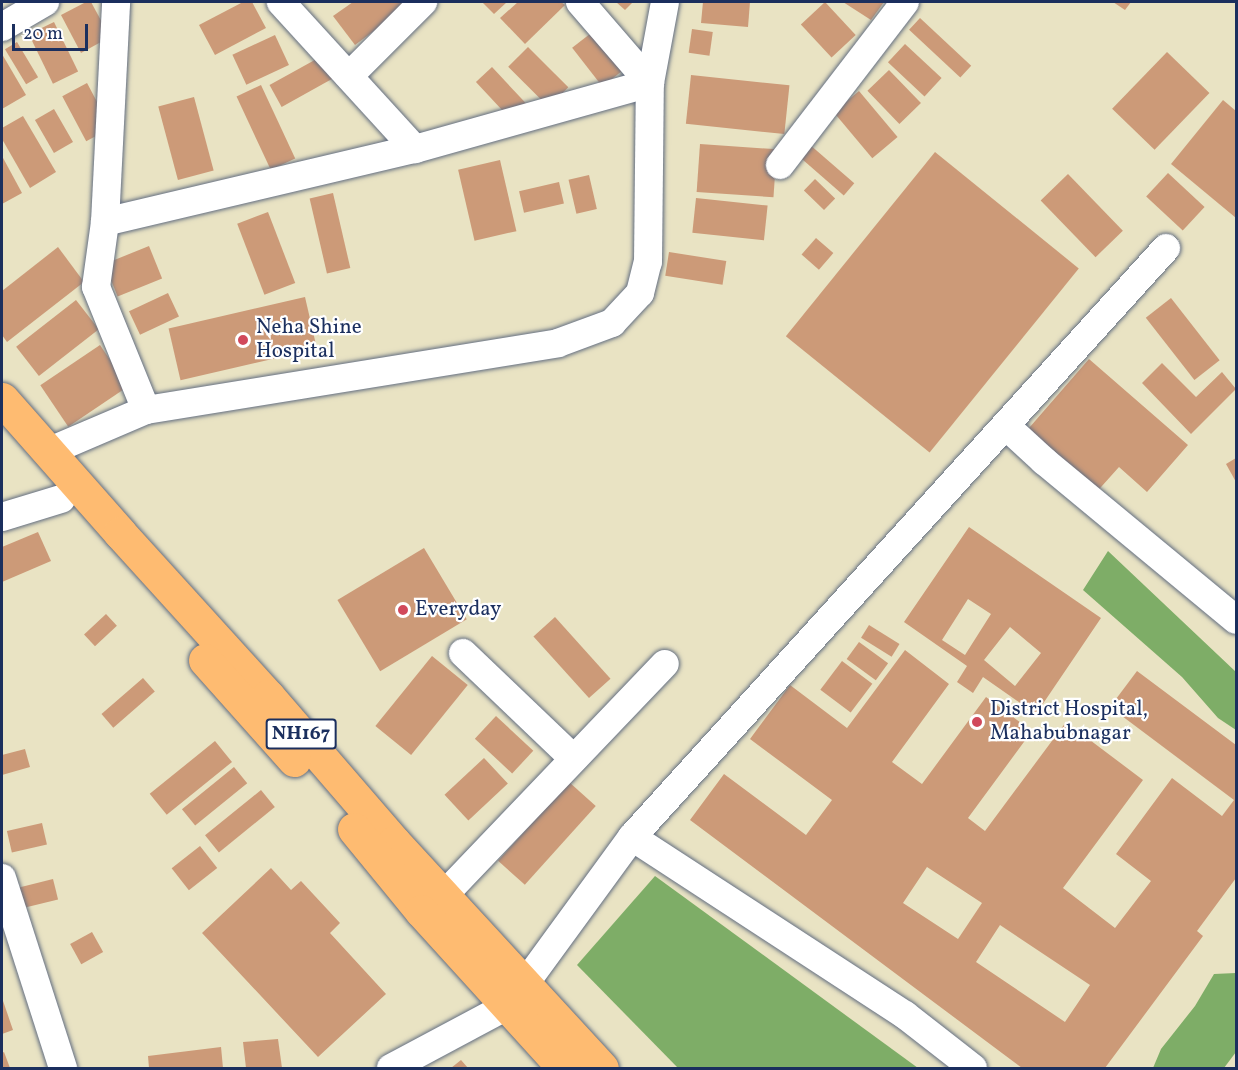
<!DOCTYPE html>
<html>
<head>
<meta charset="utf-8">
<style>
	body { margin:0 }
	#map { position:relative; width:1238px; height:1070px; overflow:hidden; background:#e9e3c3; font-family:Vollkorn,serif }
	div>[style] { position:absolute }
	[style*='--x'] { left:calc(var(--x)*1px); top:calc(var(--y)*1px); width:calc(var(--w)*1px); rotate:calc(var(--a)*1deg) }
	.forest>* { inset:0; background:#7ead67 }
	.building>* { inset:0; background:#cc9a78; transform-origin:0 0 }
	.roads { filter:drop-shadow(0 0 2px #636e81) drop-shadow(0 0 2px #636e81) }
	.minor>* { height:28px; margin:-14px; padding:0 14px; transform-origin:14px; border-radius:14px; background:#fff }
	.highway>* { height:33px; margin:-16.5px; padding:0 16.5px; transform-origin:16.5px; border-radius:16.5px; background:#febb71 }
	.dots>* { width:16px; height:16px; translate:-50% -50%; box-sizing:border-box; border:3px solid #fff; border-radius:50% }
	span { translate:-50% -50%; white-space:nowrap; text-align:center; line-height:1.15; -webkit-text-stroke:4.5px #fff; paint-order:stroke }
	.shield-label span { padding:2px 4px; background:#fff; border:2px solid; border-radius:4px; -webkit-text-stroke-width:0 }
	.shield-label { font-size:20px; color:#1b2f5e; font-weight:700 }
	.poi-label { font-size:21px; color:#1b2f5e }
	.left { translate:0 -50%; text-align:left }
	.frame { position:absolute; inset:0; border:3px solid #1b2f5e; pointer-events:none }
	.scale { position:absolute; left:12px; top:24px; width:76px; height:27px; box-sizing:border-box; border:3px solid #1b2f5e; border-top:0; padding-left:8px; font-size:18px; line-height:21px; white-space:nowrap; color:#1b2f5e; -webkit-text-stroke:4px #fff; paint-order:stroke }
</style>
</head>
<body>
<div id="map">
	<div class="forest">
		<div style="clip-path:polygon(1108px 551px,1236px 672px,1236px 730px,1218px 718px,1182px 677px,1083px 590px)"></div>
		<div style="clip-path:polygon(655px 876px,918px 1068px,678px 1068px,577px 965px)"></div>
		<div style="clip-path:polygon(1236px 973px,1236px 1052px,1224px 1068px,1153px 1068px,1161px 1049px,1195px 1006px,1214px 974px)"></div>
	</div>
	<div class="building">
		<div style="clip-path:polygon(86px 2px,91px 2px,110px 37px,81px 53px,61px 15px)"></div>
		<div style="clip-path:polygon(243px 2px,252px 2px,266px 28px,215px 55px,199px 25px)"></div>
		<div style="clip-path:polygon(353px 2px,402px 2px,406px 7px,355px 45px,333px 16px)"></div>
		<div style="clip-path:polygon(482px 2px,507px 2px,494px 14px)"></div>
		<div style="clip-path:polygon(518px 2px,561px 2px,565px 5px,525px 44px,500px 18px)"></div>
		<div style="clip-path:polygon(616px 2px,633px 2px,625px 10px)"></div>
		<div style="clip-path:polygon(703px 2px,750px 2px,748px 27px,701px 23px)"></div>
		<div style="left:825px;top:2px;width:45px;height:33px;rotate:47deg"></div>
		<div style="clip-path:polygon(843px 2px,884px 2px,871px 20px)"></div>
		<div style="clip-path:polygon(1113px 2px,1131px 2px,1125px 10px)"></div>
		<div style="left:920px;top:18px;width:70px;height:16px;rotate:43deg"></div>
		<div style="left:54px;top:22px;width:55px;height:28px;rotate:64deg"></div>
		<div style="left:692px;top:29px;width:21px;height:24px;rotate:8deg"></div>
		<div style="left:595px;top:30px;width:49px;height:29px;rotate:52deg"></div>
		<div style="left:275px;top:35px;width:33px;height:47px;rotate:65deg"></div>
		<div style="left:17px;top:42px;width:41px;height:14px;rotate:59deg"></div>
		<div style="left:905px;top:44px;width:50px;height:25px;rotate:43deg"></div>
		<div style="left:528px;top:47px;width:57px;height:28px;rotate:45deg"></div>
		<div style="left:1167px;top:52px;width:59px;height:79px;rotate:44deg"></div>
		<div style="clip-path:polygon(2px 54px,26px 95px,2px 109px)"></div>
		<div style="left:322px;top:56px;width:25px;height:60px;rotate:61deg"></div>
		<div style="left:492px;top:67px;width:50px;height:22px;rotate:47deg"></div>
		<div style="left:889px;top:70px;width:46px;height:30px;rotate:46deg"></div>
		<div style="left:691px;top:75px;width:99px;height:49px;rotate:6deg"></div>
		<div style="left:87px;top:83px;width:51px;height:28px;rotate:62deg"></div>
		<div style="left:261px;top:85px;width:81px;height:27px;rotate:65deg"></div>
		<div style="left:859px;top:91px;width:60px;height:33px;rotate:50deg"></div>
		<div style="left:194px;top:97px;width:76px;height:37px;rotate:75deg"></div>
		<div style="clip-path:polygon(1223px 100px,1236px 111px,1236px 218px,1171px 164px)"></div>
		<div style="left:54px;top:109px;width:38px;height:22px;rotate:60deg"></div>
		<div style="clip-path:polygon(23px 116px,56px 172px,30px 188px,2px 139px,2px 128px)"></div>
		<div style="left:700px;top:144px;width:77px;height:48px;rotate:4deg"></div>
		<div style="left:809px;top:144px;width:60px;height:16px;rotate:41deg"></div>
		<div style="left:935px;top:152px;width:185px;height:237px;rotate:39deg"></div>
		<div style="clip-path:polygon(2px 156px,22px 193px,2px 204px)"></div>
		<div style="left:500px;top:160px;width:73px;height:43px;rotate:77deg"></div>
		<div style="left:1168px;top:173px;width:50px;height:32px;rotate:43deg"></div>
		<div style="left:1068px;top:174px;width:79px;height:38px;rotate:46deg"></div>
		<div style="left:589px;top:175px;width:35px;height:21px;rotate:77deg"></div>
		<div style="left:815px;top:179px;width:28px;height:16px;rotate:44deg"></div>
		<div style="left:559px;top:182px;width:22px;height:41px;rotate:77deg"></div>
		<div style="left:333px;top:193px;width:77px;height:24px;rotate:77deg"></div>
		<div style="left:696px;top:198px;width:72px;height:35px;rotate:6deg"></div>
		<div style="left:268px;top:212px;width:76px;height:33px;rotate:69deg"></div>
		<div style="left:816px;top:238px;width:23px;height:22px;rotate:41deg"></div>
		<div style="left:149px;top:246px;width:35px;height:48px;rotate:68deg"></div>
		<div style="clip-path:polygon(58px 247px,84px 282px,7px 342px,2px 335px,2px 291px)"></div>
		<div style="left:669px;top:252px;width:58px;height:24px;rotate:9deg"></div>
		<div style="left:168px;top:293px;width:26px;height:43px;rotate:65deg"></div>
		<div style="left:305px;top:297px;width:53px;height:140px;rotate:77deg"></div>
		<div style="left:1171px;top:298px;width:79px;height:32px;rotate:52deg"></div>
		<div style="left:76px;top:300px;width:37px;height:76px;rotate:52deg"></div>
		<div style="left:100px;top:345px;width:50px;height:72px;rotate:56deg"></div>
		<div style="clip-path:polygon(1089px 359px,1188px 445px,1147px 492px,1119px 467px,1093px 496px,1029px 428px)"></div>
		<div style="clip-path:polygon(1162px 363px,1196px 397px,1222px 372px,1236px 389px,1191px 434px,1142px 383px)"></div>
		<div style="clip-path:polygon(1236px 458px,1236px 482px,1226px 464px)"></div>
		<div style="clip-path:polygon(evenodd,969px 527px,1101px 618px,1036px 714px,983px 677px,973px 693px,957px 682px,967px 666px,904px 622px,969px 527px,968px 599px,991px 614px,965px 655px,942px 640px,968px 599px,969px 527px,1010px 627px,1041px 653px,1015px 686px,984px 660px,1010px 627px)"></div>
		<div style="clip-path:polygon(38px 532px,51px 561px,2px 582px,2px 547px)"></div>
		<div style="left:424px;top:548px;width:83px;height:101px;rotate:59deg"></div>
		<div style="left:106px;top:614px;width:16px;height:30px;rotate:47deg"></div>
		<div style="left:555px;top:617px;width:83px;height:29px;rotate:48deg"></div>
		<div style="left:869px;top:625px;width:36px;height:15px;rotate:32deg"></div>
		<div style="left:859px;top:642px;width:36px;height:21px;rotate:36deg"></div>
		<div style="clip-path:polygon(evenodd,905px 650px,949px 684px,892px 762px,922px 784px,986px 697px,1032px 731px,968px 818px,985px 831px,1066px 722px,1143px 780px,1063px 888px,1115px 928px,1151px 881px,1116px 854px,1172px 778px,1222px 816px,1234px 800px,1110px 707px,1137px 671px,1236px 745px,1236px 878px,1197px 931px,1203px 936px,1105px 1068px,1022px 1068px,690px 820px,724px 774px,806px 835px,832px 800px,750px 739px,790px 685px,847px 728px,905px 650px,927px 867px,982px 903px,958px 939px,903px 903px,927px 867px,905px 650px,1000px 925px,1090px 985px,1065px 1022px,976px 962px,1000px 925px)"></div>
		<div style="left:432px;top:656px;width:46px;height:90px;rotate:39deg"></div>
		<div style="left:842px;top:661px;width:38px;height:36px;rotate:37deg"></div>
		<div style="left:143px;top:678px;width:18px;height:55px;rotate:49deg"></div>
		<div style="left:496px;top:716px;width:51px;height:31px;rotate:43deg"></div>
		<div style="left:215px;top:741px;width:27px;height:84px;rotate:51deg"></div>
		<div style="clip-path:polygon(25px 749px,30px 767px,2px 775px,2px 755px)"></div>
		<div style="left:484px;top:758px;width:35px;height:54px;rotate:47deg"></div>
		<div style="left:234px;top:767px;width:21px;height:67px;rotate:51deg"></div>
		<div style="left:569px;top:782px;width:36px;height:106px;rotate:42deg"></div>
		<div style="left:261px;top:790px;width:22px;height:72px;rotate:51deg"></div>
		<div style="left:42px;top:823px;width:22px;height:36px;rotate:77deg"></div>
		<div style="left:200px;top:846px;width:28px;height:36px;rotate:52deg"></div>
		<div style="clip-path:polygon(271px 868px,291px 890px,301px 881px,340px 923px,330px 933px,386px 994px,318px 1057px,202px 933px)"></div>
		<div style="left:53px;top:879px;width:21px;height:37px;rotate:76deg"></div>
		<div style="left:92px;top:932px;width:23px;height:25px;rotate:61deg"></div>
		<div style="clip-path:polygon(2px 998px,13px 1030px,2px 1034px)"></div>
		<div style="clip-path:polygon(278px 1039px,282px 1068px,246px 1068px,243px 1042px)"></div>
		<div style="clip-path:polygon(221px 1047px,223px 1068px,149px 1068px,148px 1056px)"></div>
		<div style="clip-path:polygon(4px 1052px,10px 1068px,2px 1068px,2px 1053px)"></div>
		<div style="clip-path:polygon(461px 1060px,468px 1068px,451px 1068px)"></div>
	</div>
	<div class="roads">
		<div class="minor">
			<div style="--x:580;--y:2;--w:107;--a:49.2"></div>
			<div style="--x:650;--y:83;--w:82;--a:-79.5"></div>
			<div style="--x:2;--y:27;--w:50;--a:-30.2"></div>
			<div style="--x:349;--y:76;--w:105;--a:-45"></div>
			<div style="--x:780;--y:165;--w:205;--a:-52.5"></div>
			<div style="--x:105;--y:222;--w:220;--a:-87.1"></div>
			<div style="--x:146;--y:410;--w:417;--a:-9.2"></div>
			<div style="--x:558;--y:343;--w:58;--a:-20.3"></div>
			<div style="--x:612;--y:323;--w:41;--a:-47"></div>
			<div style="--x:640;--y:293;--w:32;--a:-76"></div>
			<div style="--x:648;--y:262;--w:179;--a:-89.4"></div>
			<div style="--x:650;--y:83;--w:244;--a:164.3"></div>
			<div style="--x:415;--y:149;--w:199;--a:-132.4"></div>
			<div style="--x:1006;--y:426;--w:52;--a:42.6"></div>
			<div style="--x:1044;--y:461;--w:249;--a:39.6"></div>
			<div style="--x:50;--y:451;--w:104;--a:-23.1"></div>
			<div style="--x:146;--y:410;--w:133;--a:-112.1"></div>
			<div style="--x:96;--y:287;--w:66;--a:-82.1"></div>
			<div style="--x:105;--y:222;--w:318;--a:-13.3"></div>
			<div style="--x:2;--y:517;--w:62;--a:-17"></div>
			<div style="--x:463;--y:653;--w:153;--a:43.7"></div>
			<div style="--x:632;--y:837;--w:326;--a:33.1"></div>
			<div style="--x:905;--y:1015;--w:86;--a:37.9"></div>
			<div style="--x:2;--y:878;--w:200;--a:72.2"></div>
			<div style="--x:443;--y:896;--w:321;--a:-46.3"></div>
			<div style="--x:524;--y:985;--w:183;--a:-53.9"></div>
			<div style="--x:632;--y:837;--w:795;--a:-47.8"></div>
			<div style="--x:391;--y:1068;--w:132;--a:-28.1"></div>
		</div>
		<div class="highway">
			<div style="--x:2;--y:399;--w:179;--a:48.6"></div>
			<div style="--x:120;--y:533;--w:220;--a:47.8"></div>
			<div style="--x:268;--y:696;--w:193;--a:49.2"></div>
			<div style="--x:394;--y:842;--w:307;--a:47.4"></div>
			<div style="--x:205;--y:660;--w:134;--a:48.3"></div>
			<div style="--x:354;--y:829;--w:106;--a:50.7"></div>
			<div style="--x:421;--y:911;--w:212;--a:47.7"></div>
		</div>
	</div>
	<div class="dots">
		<div style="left:243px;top:340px;background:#d1495b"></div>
		<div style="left:403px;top:610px;background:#d1495b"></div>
		<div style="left:977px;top:722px;background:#d1495b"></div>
	</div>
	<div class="shield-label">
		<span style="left:301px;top:734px">NH167</span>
	</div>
	<div class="poi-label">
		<span class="left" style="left:256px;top:340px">Neha Shine<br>Hospital</span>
		<span class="left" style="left:415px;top:610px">Everyday</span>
		<span class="left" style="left:990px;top:722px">District Hospital,<br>Mahabubnagar</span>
	</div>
	<div class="frame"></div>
	<div class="scale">20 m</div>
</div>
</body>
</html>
